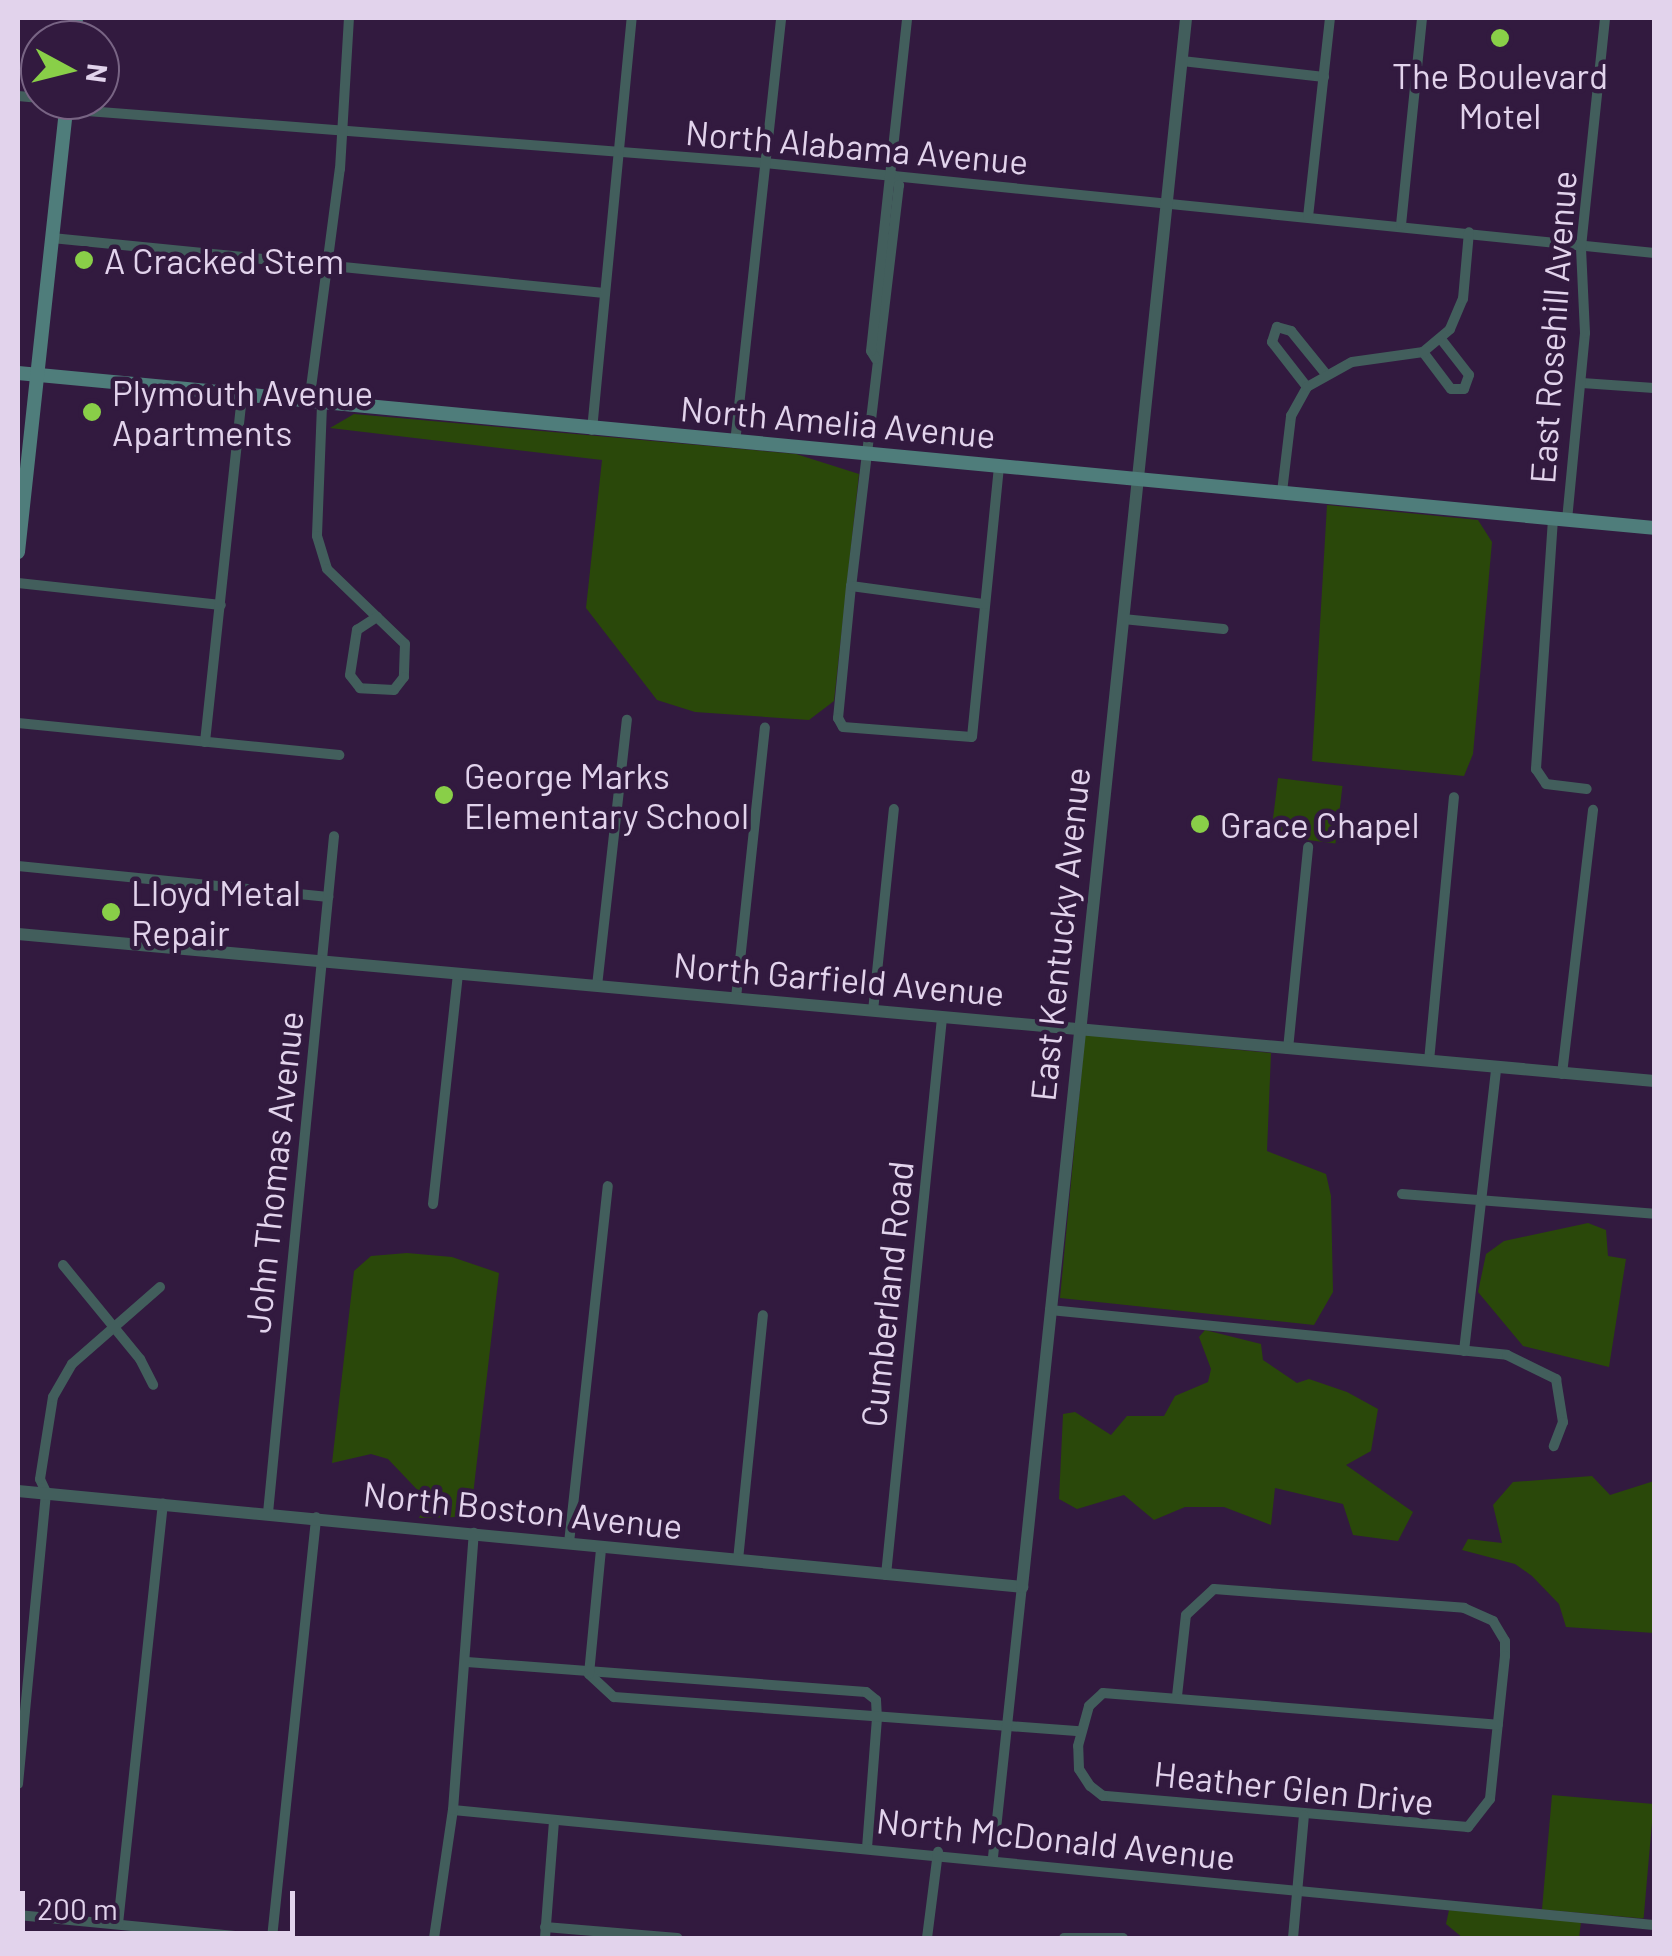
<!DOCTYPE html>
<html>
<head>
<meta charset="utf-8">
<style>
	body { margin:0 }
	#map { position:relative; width:1672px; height:1956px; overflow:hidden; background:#321a3f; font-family:Barlow,sans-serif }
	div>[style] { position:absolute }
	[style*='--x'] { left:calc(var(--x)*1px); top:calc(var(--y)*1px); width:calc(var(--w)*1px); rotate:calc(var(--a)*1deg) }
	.green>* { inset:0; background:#2a480a; transform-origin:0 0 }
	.minor>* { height:10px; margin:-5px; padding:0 5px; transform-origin:5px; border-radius:5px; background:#425e5c }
	.tertiary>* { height:12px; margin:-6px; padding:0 6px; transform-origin:6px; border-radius:6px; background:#425e5c }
	.secondary>* { height:14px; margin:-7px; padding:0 7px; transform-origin:7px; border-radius:7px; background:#4f7d7b }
	.dots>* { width:28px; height:28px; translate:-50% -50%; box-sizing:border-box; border:5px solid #321a3f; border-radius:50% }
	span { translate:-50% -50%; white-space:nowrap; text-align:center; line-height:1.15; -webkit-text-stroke:9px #321a3f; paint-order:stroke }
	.poi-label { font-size:35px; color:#e2d3ec }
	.left { translate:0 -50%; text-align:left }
	.street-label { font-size:35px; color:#e2d3ec }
	.frame { position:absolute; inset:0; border:20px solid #e2d3ec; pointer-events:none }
	.north { position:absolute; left:20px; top:20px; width:100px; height:100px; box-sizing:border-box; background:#321a3f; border:2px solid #786484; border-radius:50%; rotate:97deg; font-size:28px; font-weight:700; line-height:40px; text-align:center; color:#e2d3ec }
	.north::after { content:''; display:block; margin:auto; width:35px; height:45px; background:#89cf48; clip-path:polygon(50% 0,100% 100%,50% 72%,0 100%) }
	.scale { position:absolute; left:20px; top:1891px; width:275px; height:45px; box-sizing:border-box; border:5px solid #e2d3ec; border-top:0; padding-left:12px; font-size:30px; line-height:35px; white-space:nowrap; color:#e2d3ec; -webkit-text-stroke:8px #321a3f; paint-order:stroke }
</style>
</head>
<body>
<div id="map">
	<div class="green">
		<div style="clip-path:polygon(354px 414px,796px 454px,859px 474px,834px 701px,809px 720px,695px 712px,657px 700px,586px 608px,602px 460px,330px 428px)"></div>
		<div style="clip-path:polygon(1327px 505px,1478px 520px,1492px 542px,1473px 754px,1464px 776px,1312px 761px)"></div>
		<div style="left:1278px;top:778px;width:65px;height:58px;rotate:7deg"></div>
		<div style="clip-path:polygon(1085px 1035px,1271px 1053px,1267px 1151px,1326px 1174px,1331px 1196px,1333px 1292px,1314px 1325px,1060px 1298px)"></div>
		<div style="clip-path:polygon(1588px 1223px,1606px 1230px,1608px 1256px,1626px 1259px,1609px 1367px,1523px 1346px,1478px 1292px,1486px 1254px,1504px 1241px)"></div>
		<div style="clip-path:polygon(407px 1253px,452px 1257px,499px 1273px,471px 1512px,458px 1517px,419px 1518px,427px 1500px,388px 1459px,371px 1454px,332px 1463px,354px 1271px,371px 1256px)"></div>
		<div style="clip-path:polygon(1205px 1330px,1261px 1344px,1263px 1360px,1297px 1383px,1309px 1379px,1347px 1392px,1378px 1409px,1371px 1451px,1346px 1465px,1413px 1512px,1398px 1541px,1353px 1535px,1343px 1504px,1275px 1488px,1271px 1525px,1224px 1507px,1185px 1507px,1154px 1520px,1124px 1495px,1077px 1509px,1059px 1499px,1063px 1414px,1075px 1412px,1111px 1435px,1127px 1416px,1164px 1416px,1175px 1396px,1208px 1382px,1211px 1369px,1199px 1337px)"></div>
		<div style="clip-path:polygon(1592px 1476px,1610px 1495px,1654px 1481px,1654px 1633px,1566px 1627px,1559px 1604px,1532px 1576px,1515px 1564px,1462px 1550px,1468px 1539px,1502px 1543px,1493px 1505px,1513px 1482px)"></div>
		<div style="left:1552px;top:1795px;width:102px;height:115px;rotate:5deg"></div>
		<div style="clip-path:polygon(1449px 1910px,1581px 1922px,1579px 1938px,1463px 1938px,1446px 1924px)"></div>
	</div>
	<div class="minor">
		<div style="--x:1182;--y:61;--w:143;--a:6.4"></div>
		<div style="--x:18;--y:96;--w:22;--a:5"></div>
		<div style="--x:56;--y:100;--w:21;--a:29"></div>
		<div style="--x:74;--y:110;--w:693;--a:4.39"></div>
		<div style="--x:765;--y:163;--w:894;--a:5.78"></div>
		<div style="--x:893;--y:175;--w:12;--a:59"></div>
		<div style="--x:899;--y:185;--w:404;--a:96.8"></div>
		<div style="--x:851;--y:586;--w:133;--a:95.6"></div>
		<div style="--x:838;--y:718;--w:10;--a:61"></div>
		<div style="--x:843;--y:727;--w:129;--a:4.4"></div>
		<div style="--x:972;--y:737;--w:273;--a:-84.3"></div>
		<div style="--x:1308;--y:217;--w:200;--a:-83.7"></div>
		<div style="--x:1401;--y:225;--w:208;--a:-84.2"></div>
		<div style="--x:52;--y:238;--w:555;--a:5.69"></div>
		<div style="--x:1423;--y:352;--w:46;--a:52.9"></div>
		<div style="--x:1451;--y:389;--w:13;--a:0"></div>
		<div style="--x:1464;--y:389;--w:15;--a:-70"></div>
		<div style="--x:1469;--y:375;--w:46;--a:-127.9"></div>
		<div style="--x:876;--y:359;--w:9;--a:-122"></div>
		<div style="--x:871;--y:351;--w:335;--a:-83.8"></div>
		<div style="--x:1582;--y:383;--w:72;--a:4"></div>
		<div style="--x:1307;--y:387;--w:57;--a:-127.9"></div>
		<div style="--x:1272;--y:342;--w:16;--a:-72"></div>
		<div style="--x:1277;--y:327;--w:15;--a:16"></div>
		<div style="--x:1291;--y:331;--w:54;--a:51"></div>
		<div style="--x:309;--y:403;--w:236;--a:-82.5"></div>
		<div style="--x:340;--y:169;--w:151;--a:-86.6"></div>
		<div style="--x:322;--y:405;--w:131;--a:92.2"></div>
		<div style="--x:317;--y:536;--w:34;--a:73"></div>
		<div style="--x:327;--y:569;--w:108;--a:43.9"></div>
		<div style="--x:405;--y:644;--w:33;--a:92"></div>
		<div style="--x:404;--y:677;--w:16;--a:128"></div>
		<div style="--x:394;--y:690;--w:34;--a:-177"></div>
		<div style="--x:360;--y:688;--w:16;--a:-128"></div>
		<div style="--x:350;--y:675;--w:46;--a:-81.2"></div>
		<div style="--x:357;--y:630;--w:24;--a:-33"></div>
		<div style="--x:592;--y:430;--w:414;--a:-84.5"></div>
		<div style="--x:735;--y:443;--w:427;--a:-83.8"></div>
		<div style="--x:1282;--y:492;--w:77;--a:-83.2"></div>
		<div style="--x:1291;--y:416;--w:33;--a:-61"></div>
		<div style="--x:1307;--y:387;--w:51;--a:-29.1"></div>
		<div style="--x:1352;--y:362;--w:72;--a:-8"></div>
		<div style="--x:1423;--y:352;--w:35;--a:-40"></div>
		<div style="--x:1450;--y:329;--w:33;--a:-67"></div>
		<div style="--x:1463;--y:299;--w:67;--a:-84.9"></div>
		<div style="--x:1553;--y:519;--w:251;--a:93.9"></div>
		<div style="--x:1536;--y:769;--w:18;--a:56"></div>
		<div style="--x:1546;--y:784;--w:41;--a:7"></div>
		<div style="--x:1567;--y:520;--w:188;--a:-84.5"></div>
		<div style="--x:1585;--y:333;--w:86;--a:-92.7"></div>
		<div style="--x:1581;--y:247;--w:230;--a:-84"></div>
		<div style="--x:18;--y:583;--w:204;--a:6.2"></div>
		<div style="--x:851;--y:586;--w:135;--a:7.7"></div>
		<div style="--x:1123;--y:619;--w:101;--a:5.7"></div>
		<div style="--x:18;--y:723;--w:323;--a:5.7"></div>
		<div style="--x:205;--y:742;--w:347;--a:-83.9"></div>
		<div style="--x:18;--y:866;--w:312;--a:5.7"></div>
		<div style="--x:597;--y:986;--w:268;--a:-83.6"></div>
		<div style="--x:736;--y:998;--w:272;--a:-83.9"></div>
		<div style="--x:873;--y:1011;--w:203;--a:-84.1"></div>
		<div style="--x:1288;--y:1049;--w:203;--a:-84.3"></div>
		<div style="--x:1429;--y:1061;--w:265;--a:-84.6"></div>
		<div style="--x:1562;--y:1074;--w:266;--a:-83.3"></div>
		<div style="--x:1402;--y:1194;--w:253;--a:4.5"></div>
		<div style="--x:433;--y:1204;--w:232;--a:-83.8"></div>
		<div style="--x:63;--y:1265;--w:122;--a:50.7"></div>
		<div style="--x:140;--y:1359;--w:29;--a:63"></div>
		<div style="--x:1050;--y:1310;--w:459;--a:5.6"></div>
		<div style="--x:1507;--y:1355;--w:55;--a:26.1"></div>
		<div style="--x:1556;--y:1379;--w:44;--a:80.8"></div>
		<div style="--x:1563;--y:1422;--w:26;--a:111"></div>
		<div style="--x:1464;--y:1351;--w:285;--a:-83.5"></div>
		<div style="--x:268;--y:1513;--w:680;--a:-84.43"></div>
		<div style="--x:569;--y:1543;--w:359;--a:-83.8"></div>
		<div style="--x:738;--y:1560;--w:246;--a:-84.2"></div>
		<div style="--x:886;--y:1575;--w:560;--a:-84.26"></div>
		<div style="--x:467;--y:1662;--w:400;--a:4.3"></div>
		<div style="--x:866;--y:1692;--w:13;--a:39"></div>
		<div style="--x:876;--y:1700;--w:18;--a:87"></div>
		<div style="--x:877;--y:1718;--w:129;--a:94.4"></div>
		<div style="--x:589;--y:1674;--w:34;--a:43"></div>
		<div style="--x:614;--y:1697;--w:467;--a:4.2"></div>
		<div style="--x:589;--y:1674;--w:126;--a:-84.5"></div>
		<div style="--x:1177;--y:1696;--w:81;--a:-83.7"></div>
		<div style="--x:1186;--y:1615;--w:38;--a:-43"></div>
		<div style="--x:1214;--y:1589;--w:251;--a:4.3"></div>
		<div style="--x:1464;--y:1608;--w:32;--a:24"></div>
		<div style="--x:1493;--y:1621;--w:23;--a:59"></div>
		<div style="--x:1505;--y:1641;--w:15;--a:90"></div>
		<div style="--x:1505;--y:1656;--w:144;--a:96"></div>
		<div style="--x:1490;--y:1799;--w:36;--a:128"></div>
		<div style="--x:1468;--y:1827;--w:366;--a:-175.1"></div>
		<div style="--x:1103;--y:1796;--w:16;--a:-142"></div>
		<div style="--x:1090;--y:1786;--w:20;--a:-123"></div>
		<div style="--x:1079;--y:1769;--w:23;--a:-92"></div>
		<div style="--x:1078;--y:1746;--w:41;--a:-74.6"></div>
		<div style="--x:1089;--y:1706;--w:19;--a:-43"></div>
		<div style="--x:1103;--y:1693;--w:396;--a:4.6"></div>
		<div style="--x:18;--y:1784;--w:293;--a:-84.5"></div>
		<div style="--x:46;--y:1492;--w:14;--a:-115"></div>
		<div style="--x:40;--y:1479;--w:83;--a:-81"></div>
		<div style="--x:53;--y:1397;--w:38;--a:-60"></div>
		<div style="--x:72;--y:1364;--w:117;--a:-41.2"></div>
		<div style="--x:453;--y:1810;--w:1206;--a:5.47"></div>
		<div style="--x:993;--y:1857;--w:272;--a:-83.9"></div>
		<div style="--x:18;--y:1915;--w:239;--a:5.5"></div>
		<div style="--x:118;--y:1924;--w:423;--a:-83.9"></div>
		<div style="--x:545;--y:1927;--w:133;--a:4.7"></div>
		<div style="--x:272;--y:1938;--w:423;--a:-84"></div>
		<div style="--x:434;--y:1938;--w:129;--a:-81.6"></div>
		<div style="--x:453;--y:1810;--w:278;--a:-85.7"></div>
		<div style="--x:545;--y:1938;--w:117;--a:-85.6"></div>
		<div style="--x:927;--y:1938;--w:87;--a:-82.7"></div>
		<div style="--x:1064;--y:1938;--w:59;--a:0"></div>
		<div style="--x:1293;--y:1938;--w:123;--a:-84.9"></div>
	</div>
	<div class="tertiary">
		<div style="--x:18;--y:934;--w:1643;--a:5.13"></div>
		<div style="--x:18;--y:1491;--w:1009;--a:5.46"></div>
		<div style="--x:1022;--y:1587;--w:1578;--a:-84.03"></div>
	</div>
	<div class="secondary">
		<div style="--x:73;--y:40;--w:22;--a:-82"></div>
		<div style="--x:18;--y:373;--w:1643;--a:5.41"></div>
		<div style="--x:18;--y:552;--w:455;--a:-83.8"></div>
	</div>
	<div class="dots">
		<div style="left:1500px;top:38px;background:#89cf48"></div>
		<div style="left:84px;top:260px;background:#89cf48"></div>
		<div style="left:92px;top:412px;background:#89cf48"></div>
		<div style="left:444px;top:795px;background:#89cf48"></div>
		<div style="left:1200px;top:824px;background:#89cf48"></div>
		<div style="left:111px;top:912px;background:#89cf48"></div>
	</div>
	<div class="poi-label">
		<span style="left:1500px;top:95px">The Boulevard<br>Motel</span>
		<span class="left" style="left:104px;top:260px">A Cracked Stem</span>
		<span class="left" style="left:112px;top:412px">Plymouth Avenue<br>Apartments</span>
		<span class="left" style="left:464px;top:795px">George Marks<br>Elementary School</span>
		<span class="left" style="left:1220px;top:824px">Grace Chapel</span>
		<span class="left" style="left:131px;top:912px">Lloyd Metal<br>Repair</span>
	</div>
	<div class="street-label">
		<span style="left:857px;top:146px;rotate:5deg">North Alabama Avenue</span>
		<span style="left:1552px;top:327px;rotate:-86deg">East Rosehill Avenue</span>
		<span style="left:838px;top:421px;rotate:5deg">North Amelia Avenue</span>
		<span style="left:1059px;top:934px;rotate:-84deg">East Kentucky Avenue</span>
		<span style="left:839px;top:978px;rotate:5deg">North Garfield Avenue</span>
		<span style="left:273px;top:1172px;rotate:-84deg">John Thomas Avenue</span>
		<span style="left:886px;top:1294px;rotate:-84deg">Cumberland Road</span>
		<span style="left:523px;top:1509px;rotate:6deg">North Boston Avenue</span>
		<span style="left:1294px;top:1787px;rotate:6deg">Heather Glen Drive</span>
		<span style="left:1056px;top:1838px;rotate:6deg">North McDonald Avenue</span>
	</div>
	<div class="frame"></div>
	<div class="north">N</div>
	<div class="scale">200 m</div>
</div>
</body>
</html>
